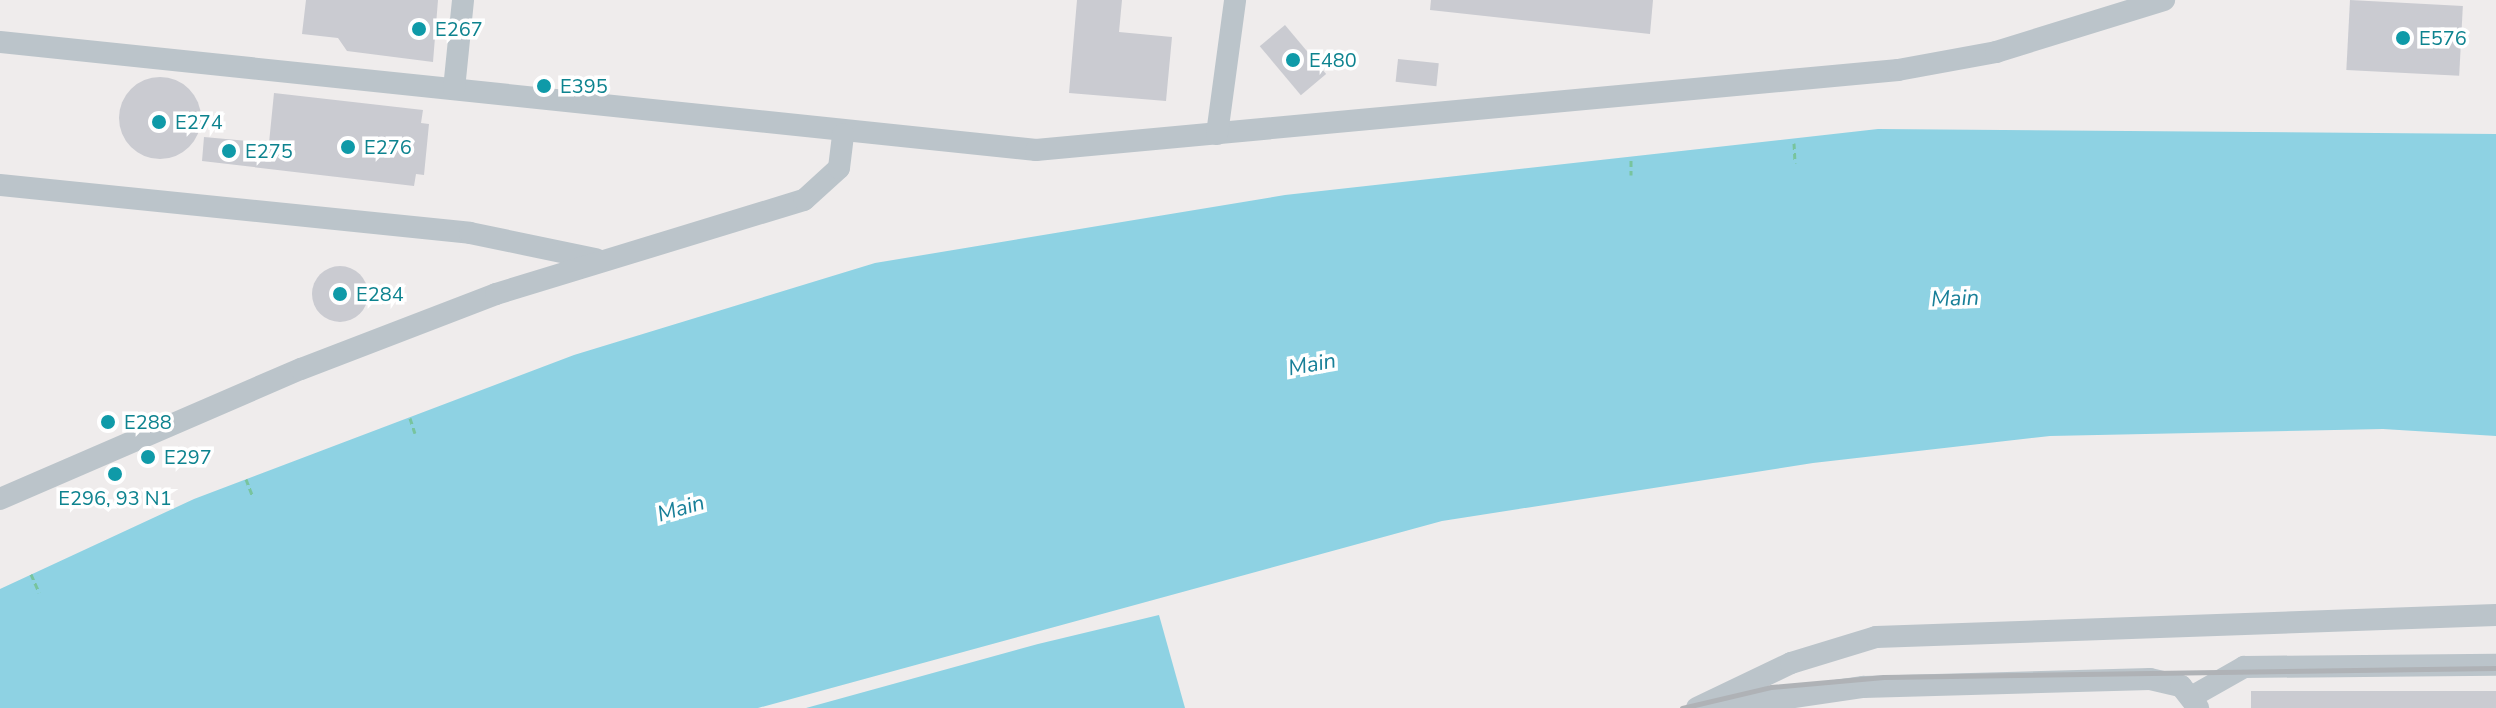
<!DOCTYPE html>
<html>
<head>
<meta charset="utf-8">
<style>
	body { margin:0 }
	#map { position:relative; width:2496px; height:708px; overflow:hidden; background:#efecec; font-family:"Nunito Sans",sans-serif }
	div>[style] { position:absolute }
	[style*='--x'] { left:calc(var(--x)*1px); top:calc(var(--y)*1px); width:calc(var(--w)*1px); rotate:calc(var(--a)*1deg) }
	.water>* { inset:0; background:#8ed2e3 }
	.building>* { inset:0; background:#cacbd1; transform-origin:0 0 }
	.round { border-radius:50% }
	.path>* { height:3px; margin-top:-1.5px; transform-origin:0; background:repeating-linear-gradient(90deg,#78c49e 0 6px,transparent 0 10px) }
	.minor>* { height:22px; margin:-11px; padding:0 11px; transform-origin:11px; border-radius:11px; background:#bbc4ca }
	.rail>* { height:5px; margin:-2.5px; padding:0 2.5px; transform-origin:2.5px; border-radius:2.5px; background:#afb2b6 }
	.dots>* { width:22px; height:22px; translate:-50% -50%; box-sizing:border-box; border:4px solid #fff; border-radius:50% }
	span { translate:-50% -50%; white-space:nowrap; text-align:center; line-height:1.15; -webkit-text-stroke:7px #fff; paint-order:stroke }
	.culture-label { font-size:20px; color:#0d838f }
	.left { translate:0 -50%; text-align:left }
	.water-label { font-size:22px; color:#187f98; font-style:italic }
</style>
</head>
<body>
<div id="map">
	<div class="water">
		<div style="clip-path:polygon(1878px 129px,2496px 134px,2496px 436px,2383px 429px,2050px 436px,1813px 463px,1442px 521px,758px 708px,0 708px,0 589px,194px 499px,574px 355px,875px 263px,1285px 195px)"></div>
		<div style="clip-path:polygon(1159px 615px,1185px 708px,806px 708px,1038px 644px)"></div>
	</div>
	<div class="building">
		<div style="clip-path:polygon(306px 0,438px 0,433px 62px,347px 51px,338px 38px,302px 34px)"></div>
		<div style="clip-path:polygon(1077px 0,1122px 0,1119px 32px,1172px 37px,1166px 101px,1069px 93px)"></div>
		<div style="clip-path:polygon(1431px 0,1653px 0,1650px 34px,1430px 10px)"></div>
		<div style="left:2350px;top:0;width:113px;height:70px;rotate:3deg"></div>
		<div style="left:1285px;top:25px;width:64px;height:33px;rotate:50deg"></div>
		<div style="left:1398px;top:59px;width:41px;height:23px;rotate:6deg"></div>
		<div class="round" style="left:119px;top:77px;width:82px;height:82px"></div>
		<div style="clip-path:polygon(274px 93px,423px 110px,421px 123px,429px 124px,424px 175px,416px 174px,414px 186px,202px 161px,204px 137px,269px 143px)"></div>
		<div class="round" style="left:312px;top:266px;width:56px;height:56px"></div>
		<div style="left:2251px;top:691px;width:245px;height:17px"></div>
	</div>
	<div class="path">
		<div style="--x:1794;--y:143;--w:20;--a:87"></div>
		<div style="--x:1631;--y:160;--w:15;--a:90"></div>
		<div style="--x:410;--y:418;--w:16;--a:72"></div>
		<div style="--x:246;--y:479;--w:17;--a:69"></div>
		<div style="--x:31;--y:574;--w:20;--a:66"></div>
	</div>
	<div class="minor">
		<div style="--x:0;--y:42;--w:1042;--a:5.95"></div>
		<div style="--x:1036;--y:150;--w:866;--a:-5.3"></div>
		<div style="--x:1898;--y:70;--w:100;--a:-10.4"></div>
		<div style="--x:1996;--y:52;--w:176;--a:-17.2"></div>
		<div style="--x:454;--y:89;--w:89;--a:-84.2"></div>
		<div style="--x:1217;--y:134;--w:135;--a:-82.3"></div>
		<div style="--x:0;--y:185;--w:472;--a:5.8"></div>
		<div style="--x:470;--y:233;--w:129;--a:11.7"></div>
		<div style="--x:0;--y:499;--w:328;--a:-23.4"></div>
		<div style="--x:301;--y:369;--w:209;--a:-21"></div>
		<div style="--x:496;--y:294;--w:322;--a:-17"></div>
		<div style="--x:804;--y:200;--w:47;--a:-42.4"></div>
		<div style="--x:839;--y:168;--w:34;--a:-83"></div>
		<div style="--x:2193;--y:696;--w:59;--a:-29.6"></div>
		<div style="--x:2244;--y:667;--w:252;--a:-0.5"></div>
		<div style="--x:1697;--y:708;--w:104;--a:-25.6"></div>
		<div style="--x:1791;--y:663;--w:89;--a:-17"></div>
		<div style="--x:1876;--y:637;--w:620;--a:-2.03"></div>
		<div style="--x:1720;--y:708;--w:145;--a:-8.4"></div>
		<div style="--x:1863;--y:687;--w:287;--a:-1.6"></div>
		<div style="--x:2150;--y:679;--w:32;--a:13"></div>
		<div style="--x:2181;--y:686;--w:28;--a:52"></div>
	</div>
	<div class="rail">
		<div style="--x:1682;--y:708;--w:91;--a:-13.3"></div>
		<div style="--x:1771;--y:687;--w:113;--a:-5.1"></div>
		<div style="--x:1884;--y:677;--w:612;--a:-0.84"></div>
	</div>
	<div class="dots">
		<div style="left:419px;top:29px;background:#0f9aa8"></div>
		<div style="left:2403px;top:38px;background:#0f9aa8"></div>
		<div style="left:1293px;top:60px;background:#0f9aa8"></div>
		<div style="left:544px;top:86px;background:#0f9aa8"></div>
		<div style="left:159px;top:122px;background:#0f9aa8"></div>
		<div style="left:348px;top:147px;background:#0f9aa8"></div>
		<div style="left:229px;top:151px;background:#0f9aa8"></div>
		<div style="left:340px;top:294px;background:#0f9aa8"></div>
		<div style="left:108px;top:422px;background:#0f9aa8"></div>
		<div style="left:148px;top:457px;background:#0f9aa8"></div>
		<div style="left:115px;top:474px;background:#0f9aa8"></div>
	</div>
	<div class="culture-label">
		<span class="left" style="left:435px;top:29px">E267</span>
		<span class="left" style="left:2419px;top:38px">E576</span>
		<span class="left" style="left:1309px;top:60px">E480</span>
		<span class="left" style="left:560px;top:86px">E395</span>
		<span class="left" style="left:175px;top:122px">E274</span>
		<span class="left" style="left:364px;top:147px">E276</span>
		<span class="left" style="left:245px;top:151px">E275</span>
		<span class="left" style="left:356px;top:294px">E284</span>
		<span class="left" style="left:124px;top:422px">E288</span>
		<span class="left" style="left:164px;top:457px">E297</span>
		<span style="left:115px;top:498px">E296, 93 N1</span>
	</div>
	<div class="water-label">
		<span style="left:1955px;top:299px;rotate:-2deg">Main</span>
		<span style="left:1312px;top:365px;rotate:-10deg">Main</span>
		<span style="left:681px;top:509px;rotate:-16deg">Main</span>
	</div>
</div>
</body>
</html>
